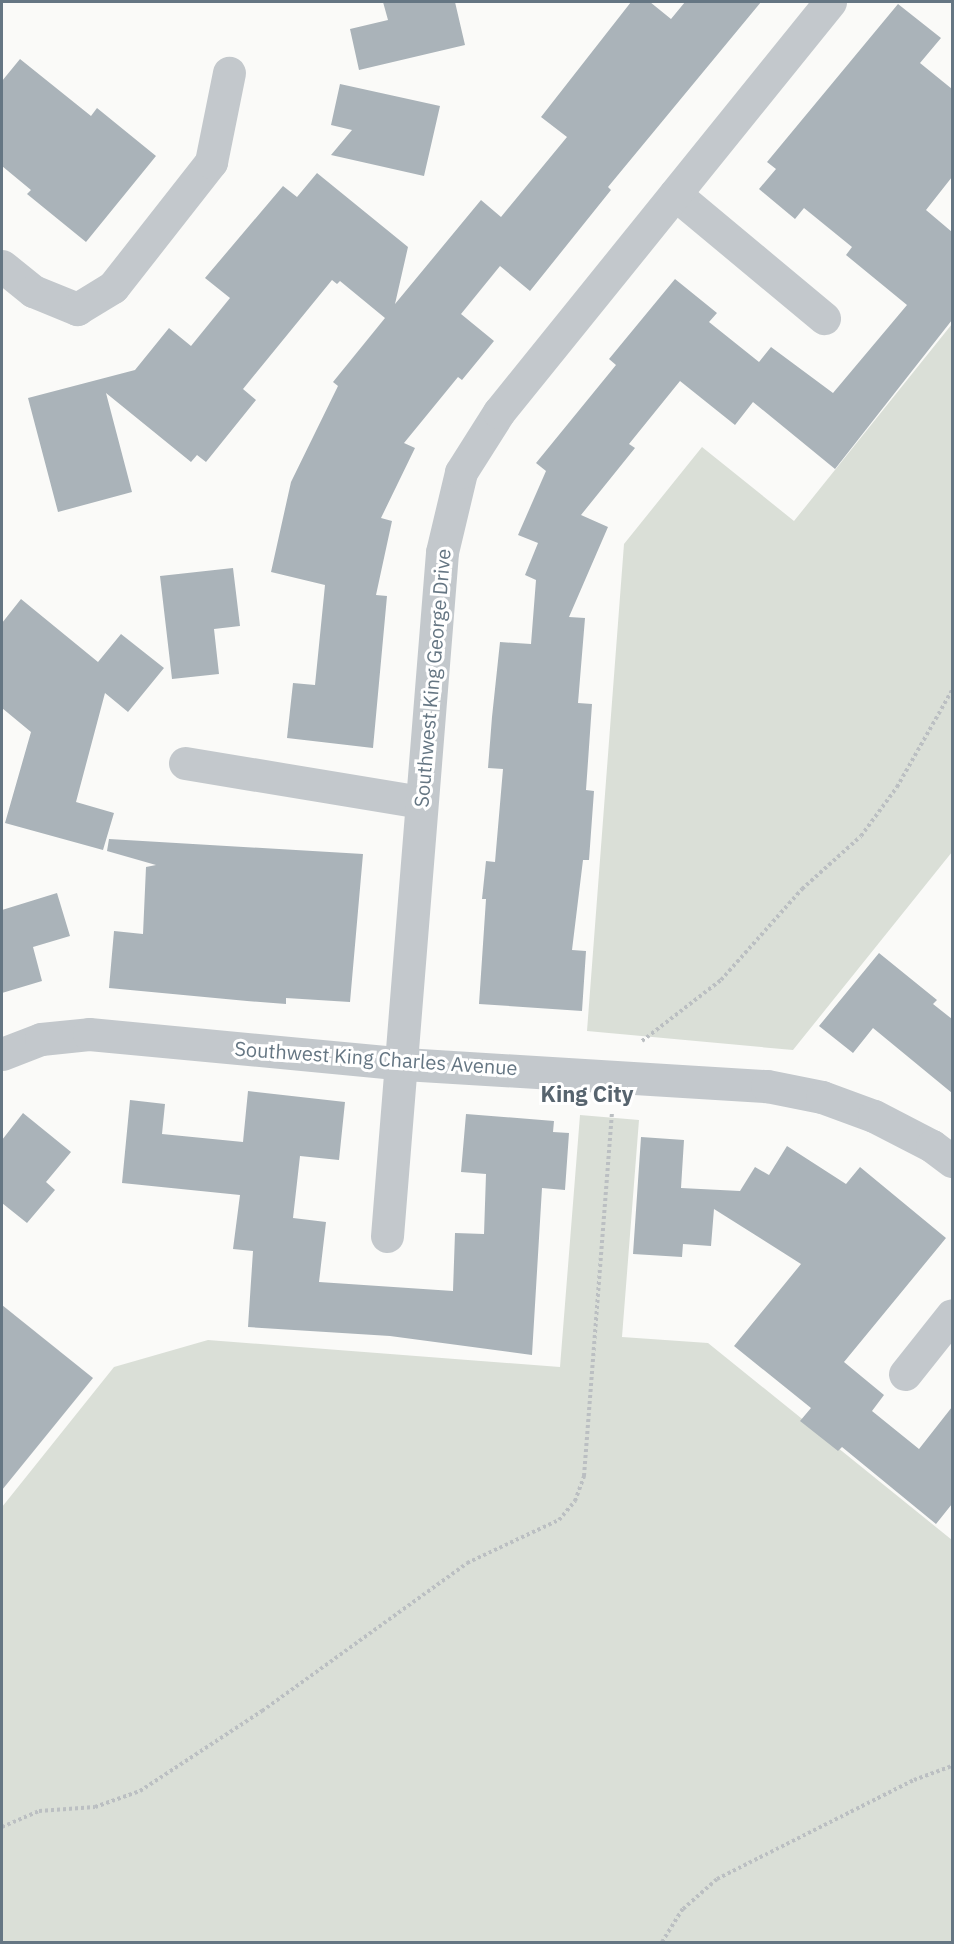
<!DOCTYPE html>
<html>
<head>
<meta charset="utf-8">
<style>
	body { margin:0 }
	#map { position:relative; width:954px; height:1944px; overflow:hidden; background:#fafaf8; font-family:"IBM Plex Sans",sans-serif }
	div>[style] { position:absolute }
	[style*='--x'] { left:calc(var(--x)*1px); top:calc(var(--y)*1px); width:calc(var(--w)*1px); rotate:calc(var(--a)*1deg) }
	.green>* { inset:0; background:#dadfd7 }
	.building>* { inset:0; background:#aab3b9 }
	.path>* { height:4px; margin-top:-2px; transform-origin:0; background:repeating-linear-gradient(90deg,#bbbfc2 0 3px,transparent 0 6px) }
	.minor>* { height:33px; margin:-16.5px; padding:0 16.5px; transform-origin:16.5px; border-radius:16.5px; background:#c3c8cc }
	span { translate:-50% -50%; white-space:nowrap; text-align:center; line-height:1.15; -webkit-text-stroke:6px #fff; paint-order:stroke }
	.street-label { font-size:20px; color:#657683 }
	.quarter-label { font-size:22px; color:#57646e; font-weight:700 }
	.frame { position:absolute; inset:0; border:3px solid #657683; pointer-events:none }
</style>
</head>
<body>
<div id="map">
	<div class="green">
		<div style="clip-path:polygon(952px 324px,952px 852px,793px 1050px,587px 1031px,624px 544px,702px 447px,794px 521px)"></div>
		<div style="clip-path:polygon(580px 1115px,639px 1120px,622px 1337px,708px 1343px,952px 1540px,952px 1942px,2px 1942px,2px 1507px,114px 1367px,208px 1340px,560px 1367px)"></div>
	</div>
	<div class="building">
		<div style="clip-path:polygon(383px 2px,455px 2px,465px 45px,359px 70px,350px 29px,388px 20px)"></div>
		<div style="clip-path:polygon(631px 2px,650px 2px,671px 19px,685px 2px,761px 2px,608px 187px,611px 190px,530px 291px,500px 266px,461px 314px,494px 341px,462px 380px,458px 377px,404px 443px,415px 448px,381px 518px,392px 521px,376px 595px,387px 596px,373px 748px,287px 738px,293px 683px,315px 685px,325px 585px,271px 572px,291px 482px,338px 386px,333px 382px,385px 318px,340px 281px,337px 284px,332px 280px,243px 389px,256px 400px,206px 462px,197px 455px,191px 462px,106px 393px,132px 492px,58px 512px,28px 398px,135px 370px,169px 328px,191px 346px,230px 298px,205px 278px,283px 186px,297px 197px,317px 173px,408px 247px,395px 304px,481px 200px,501px 217px,567px 137px,541px 117px)"></div>
		<div style="clip-path:polygon(898px 4px,941px 38px,920px 63px,952px 89px,952px 177px,926px 210px,952px 232px,952px 320px,835px 469px,753px 402px,735px 425px,680px 381px,629px 444px,635px 448px,581px 515px,608px 527px,569px 617px,585px 618px,578px 703px,592px 704px,586px 790px,594px 791px,589px 860px,583px 860px,572px 950px,586px 951px,582px 1011px,479px 1004px,486px 899px,482px 899px,486px 861px,495px 862px,503px 769px,488px 768px,492px 717px,500px 642px,531px 644px,536px 580px,525px 575px,538px 543px,518px 535px,546px 471px,536px 463px,616px 365px,609px 359px,675px 279px,717px 313px,709px 322px,759px 362px,771px 347px,833px 393px,907px 305px,846px 255px,852px 247px,804px 208px,795px 219px,759px 189px,776px 169px,767px 162px)"></div>
		<div style="clip-path:polygon(20px 59px,91px 116px,97px 108px,156px 156px,86px 242px,27px 194px,31px 190px,2px 166px,2px 81px)"></div>
		<div style="clip-path:polygon(340px 84px,440px 106px,424px 176px,331px 155px,352px 130px,331px 125px)"></div>
		<div style="clip-path:polygon(233px 568px,240px 626px,214px 629px,219px 674px,172px 679px,160px 576px)"></div>
		<div style="clip-path:polygon(21px 599px,98px 662px,121px 634px,164px 668px,128px 712px,105px 693px,76px 802px,114px 813px,103px 850px,5px 823px,31px 732px,2px 708px,2px 623px)"></div>
		<div style="clip-path:polygon(109px 839px,363px 854px,350px 1002px,286px 998px,286px 1004px,247px 1001px,109px 988px,114px 931px,143px 934px,146px 867px,156px 865px,107px 851px)"></div>
		<div style="clip-path:polygon(57px 893px,70px 936px,33px 947px,42px 981px,2px 993px,2px 910px)"></div>
		<div style="clip-path:polygon(879px 953px,937px 1000px,933px 1004px,952px 1019px,952px 1093px,873px 1028px,853px 1053px,819px 1026px)"></div>
		<div style="clip-path:polygon(248px 1091px,345px 1102px,339px 1160px,300px 1156px,293px 1218px,326px 1222px,319px 1282px,453px 1291px,455px 1233px,484px 1234px,486px 1174px,461px 1172px,466px 1114px,554px 1121px,553px 1132px,569px 1133px,565px 1190px,542px 1188px,532px 1355px,390px 1336px,248px 1327px,253px 1251px,233px 1249px,240px 1195px,122px 1183px,130px 1100px,165px 1104px,162px 1134px,243px 1142px)"></div>
		<div style="clip-path:polygon(23px 1113px,71px 1152px,46px 1182px,55px 1190px,27px 1223px,2px 1203px,2px 1140px)"></div>
		<div style="clip-path:polygon(641px 1137px,684px 1140px,681px 1188px,740px 1191px,755px 1167px,769px 1175px,787px 1146px,846px 1184px,860px 1167px,946px 1238px,844px 1362px,884px 1395px,872px 1411px,919px 1449px,952px 1407px,952px 1504px,936px 1524px,842px 1447px,838px 1451px,800px 1421px,811px 1408px,734px 1346px,801px 1264px,714px 1209px,711px 1246px,683px 1244px,682px 1257px,633px 1254px)"></div>
		<div style="clip-path:polygon(2px 1305px,93px 1378px,2px 1490px)"></div>
	</div>
	<div class="path">
		<div style="--x:642;--y:1041;--w:100;--a:-37.7"></div>
		<div style="--x:721;--y:980;--w:122;--a:-48.3"></div>
		<div style="--x:802;--y:889;--w:79;--a:-41.9"></div>
		<div style="--x:861;--y:836;--w:61;--a:-53.7"></div>
		<div style="--x:897;--y:787;--w:112;--a:-60.4"></div>
		<div style="--x:2;--y:1827;--w:40;--a:-23.4"></div>
		<div style="--x:39;--y:1811;--w:56;--a:-4.1"></div>
		<div style="--x:95;--y:1807;--w:48;--a:-19.6"></div>
		<div style="--x:140;--y:1791;--w:146;--a:-33.3"></div>
		<div style="--x:262;--y:1711;--w:253;--a:-35.8"></div>
		<div style="--x:467;--y:1563;--w:102;--a:-25.1"></div>
		<div style="--x:559;--y:1520;--w:25;--a:-50"></div>
		<div style="--x:575;--y:1501;--w:27;--a:-70"></div>
		<div style="--x:584;--y:1476;--w:365;--a:-85.6"></div>
		<div style="--x:662;--y:1942;--w:39;--a:-58"></div>
		<div style="--x:683;--y:1909;--w:45;--a:-41.4"></div>
		<div style="--x:717;--y:1879;--w:220;--a:-26.7"></div>
		<div style="--x:914;--y:1780;--w:40;--a:-20.2"></div>
	</div>
	<div class="minor">
		<div style="--x:675;--y:194;--w:194;--a:39.8"></div>
		<div style="--x:2;--y:266;--w:40;--a:39"></div>
		<div style="--x:33;--y:291;--w:48;--a:22.2"></div>
		<div style="--x:77;--y:309;--w:42;--a:-31.4"></div>
		<div style="--x:113;--y:287;--w:159;--a:-51.9"></div>
		<div style="--x:211;--y:162;--w:91;--a:-78.6"></div>
		<div style="--x:185;--y:763;--w:239;--a:9.4"></div>
		<div style="--x:2;--y:1054;--w:42;--a:-21"></div>
		<div style="--x:41;--y:1039;--w:48;--a:-5.9"></div>
		<div style="--x:89;--y:1034;--w:316;--a:5.4"></div>
		<div style="--x:404;--y:1064;--w:364;--a:3.5"></div>
		<div style="--x:767;--y:1086;--w:56;--a:11.3"></div>
		<div style="--x:822;--y:1097;--w:55;--a:20.1"></div>
		<div style="--x:874;--y:1116;--w:65;--a:27.3"></div>
		<div style="--x:932;--y:1146;--w:25;--a:37"></div>
		<div style="--x:387;--y:1236;--w:686;--a:-85.4"></div>
		<div style="--x:442;--y:552;--w:82;--a:-76.6"></div>
		<div style="--x:461;--y:472;--w:71;--a:-57.7"></div>
		<div style="--x:499;--y:412;--w:527;--a:-51.09"></div>
		<div style="--x:905;--y:1374;--w:75;--a:-51.5"></div>
	</div>
	<div class="street-label">
		<span style="left:432px;top:678px;rotate:-85deg">Southwest King George Drive</span>
		<span style="left:376px;top:1058px;rotate:4deg">Southwest King Charles Avenue</span>
	</div>
	<div class="quarter-label">
		<span style="left:587px;top:1094px">King City</span>
	</div>
	<div class="frame"></div>
</div>
</body>
</html>
